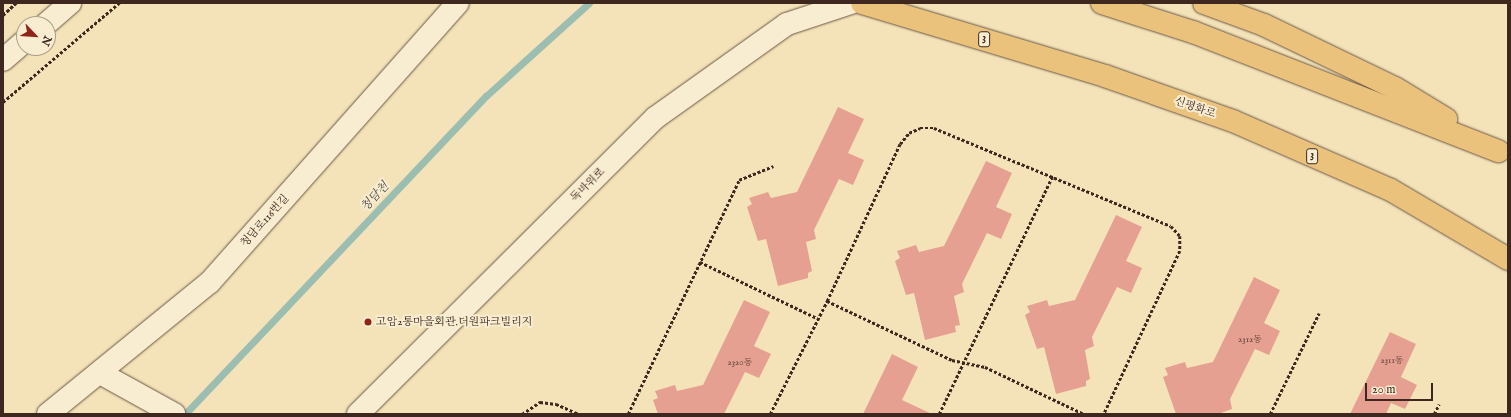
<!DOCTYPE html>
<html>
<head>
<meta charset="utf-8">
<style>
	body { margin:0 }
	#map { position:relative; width:1511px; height:417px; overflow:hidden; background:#f4e3b8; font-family:"IM FELL English","Noto Serif KR",serif }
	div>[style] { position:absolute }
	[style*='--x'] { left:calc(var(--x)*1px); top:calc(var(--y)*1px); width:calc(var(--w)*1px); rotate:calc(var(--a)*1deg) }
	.stream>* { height:7px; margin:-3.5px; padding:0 3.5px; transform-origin:3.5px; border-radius:3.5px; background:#9cbeb1 }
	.building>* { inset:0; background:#e6a092 }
	.path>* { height:2.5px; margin-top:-1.25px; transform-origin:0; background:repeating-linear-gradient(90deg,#3d271f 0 3px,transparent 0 5px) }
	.roads { filter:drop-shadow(0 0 1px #6b5645) drop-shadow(0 0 1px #6b5645) }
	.street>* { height:22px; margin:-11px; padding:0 11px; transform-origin:11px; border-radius:11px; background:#f8edd1 }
	.secondary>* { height:22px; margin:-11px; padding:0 11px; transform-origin:11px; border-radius:11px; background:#f8edd1 }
	.highway>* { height:22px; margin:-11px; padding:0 11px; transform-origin:11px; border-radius:11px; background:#eac27c }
	.dots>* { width:11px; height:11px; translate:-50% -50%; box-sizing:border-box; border:2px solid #f8edd1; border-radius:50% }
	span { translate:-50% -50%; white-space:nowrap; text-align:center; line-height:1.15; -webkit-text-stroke:4px #f8edd1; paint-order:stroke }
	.number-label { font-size:9px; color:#67453c }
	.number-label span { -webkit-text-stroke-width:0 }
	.shield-label span { padding:1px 3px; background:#f8edd1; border:1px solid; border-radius:3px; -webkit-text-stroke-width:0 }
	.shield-label { font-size:10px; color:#3d271f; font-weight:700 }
	.street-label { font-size:11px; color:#3d271f }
	.poi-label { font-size:11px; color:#3d271f }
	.left { translate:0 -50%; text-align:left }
	.water-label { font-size:12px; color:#554d44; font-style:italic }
	.frame { position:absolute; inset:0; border:4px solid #3d271f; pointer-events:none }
	.north { position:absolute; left:16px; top:16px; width:40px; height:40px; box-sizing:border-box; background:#f8edd1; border:1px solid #ad9e8a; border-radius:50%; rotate:115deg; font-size:11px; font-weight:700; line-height:16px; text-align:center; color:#3d271f }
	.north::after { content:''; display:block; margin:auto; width:14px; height:18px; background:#8f2418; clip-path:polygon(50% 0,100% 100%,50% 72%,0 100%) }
	.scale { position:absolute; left:1365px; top:383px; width:68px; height:18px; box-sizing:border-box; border:2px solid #3d271f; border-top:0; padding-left:5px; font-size:12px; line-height:14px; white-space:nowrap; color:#3d271f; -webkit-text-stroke:3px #f8edd1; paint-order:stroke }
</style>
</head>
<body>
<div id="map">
	<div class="stream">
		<div style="--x:185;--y:414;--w:438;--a:-46.6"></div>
		<div style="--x:486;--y:96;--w:139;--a:-42.1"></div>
	</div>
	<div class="building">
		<div style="clip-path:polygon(838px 107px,864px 119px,848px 153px,864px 160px,853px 185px,839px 179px,814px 230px,816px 239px,806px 242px,812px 271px,808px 273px,808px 278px,778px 286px,766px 239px,758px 241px,747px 207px,752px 204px,749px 198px,768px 192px,771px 198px,797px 192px)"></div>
		<div style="clip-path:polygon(986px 161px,1012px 173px,996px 207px,1012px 214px,1001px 239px,987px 233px,962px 284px,964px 292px,954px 296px,960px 325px,955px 326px,956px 332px,925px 340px,914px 293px,906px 295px,895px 261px,900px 258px,897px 251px,916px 245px,919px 252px,944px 246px)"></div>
		<div style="clip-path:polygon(1116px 215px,1142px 227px,1126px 261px,1142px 268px,1131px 293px,1117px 287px,1092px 337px,1094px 346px,1085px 350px,1090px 379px,1086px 381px,1086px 386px,1056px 394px,1044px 347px,1037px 349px,1025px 315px,1030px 312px,1027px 306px,1047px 300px,1049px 306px,1075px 300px)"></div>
		<div style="clip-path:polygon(1254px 277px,1280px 290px,1264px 323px,1280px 331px,1269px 355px,1255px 349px,1230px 399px,1232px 409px,1218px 414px,1176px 414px,1163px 377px,1168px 375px,1165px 368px,1185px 362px,1187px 368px,1213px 362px)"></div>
		<div style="clip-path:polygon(744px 300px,770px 312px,754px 346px,771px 354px,759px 378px,745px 372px,724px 414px,658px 414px,653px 400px,658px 398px,655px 391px,675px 385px,677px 391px,703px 385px)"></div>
		<div style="clip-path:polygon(1390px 332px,1416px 344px,1401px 377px,1417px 385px,1405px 409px,1391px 403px,1386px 414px,1350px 414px)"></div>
		<div style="clip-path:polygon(892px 354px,918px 367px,902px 400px,932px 414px,863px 414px)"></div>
	</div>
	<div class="path">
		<div style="--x:3;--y:15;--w:18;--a:-43"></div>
		<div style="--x:3;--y:102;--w:153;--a:-40.5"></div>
		<div style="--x:700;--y:262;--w:130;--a:25.6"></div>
		<div style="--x:827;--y:301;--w:138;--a:25.3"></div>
		<div style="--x:952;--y:360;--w:34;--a:12"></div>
		<div style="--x:985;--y:367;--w:110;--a:25.4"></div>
		<div style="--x:522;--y:414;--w:22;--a:-34"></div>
		<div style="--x:540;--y:402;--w:16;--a:7"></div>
		<div style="--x:556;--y:404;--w:24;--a:24"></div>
		<div style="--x:628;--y:414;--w:259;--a:-64.6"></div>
		<div style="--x:739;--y:180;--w:37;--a:-22"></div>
		<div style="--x:770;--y:414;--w:127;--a:-63.2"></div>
		<div style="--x:827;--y:301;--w:173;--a:-65.1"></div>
		<div style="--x:900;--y:144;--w:14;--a:-51"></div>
		<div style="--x:909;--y:133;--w:12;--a:-24"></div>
		<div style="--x:920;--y:128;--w:14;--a:0"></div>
		<div style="--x:934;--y:128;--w:256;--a:22.5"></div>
		<div style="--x:1171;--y:226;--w:13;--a:48"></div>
		<div style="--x:1180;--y:236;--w:15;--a:90"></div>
		<div style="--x:1180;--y:251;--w:180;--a:115"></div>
		<div style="--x:939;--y:414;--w:263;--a:-64.5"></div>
		<div style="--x:1270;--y:414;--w:112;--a:-64.1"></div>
		<div style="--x:1434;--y:414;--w:11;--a:-63"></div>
	</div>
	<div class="roads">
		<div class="street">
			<div style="--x:100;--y:373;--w:85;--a:29"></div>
			<div style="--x:48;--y:414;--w:209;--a:-39.2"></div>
			<div style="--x:210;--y:282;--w:373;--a:-48.4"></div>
		</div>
		<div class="secondary">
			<div style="--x:46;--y:24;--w:32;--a:-41"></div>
			<div style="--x:3;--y:60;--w:28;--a:-41"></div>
			<div style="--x:358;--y:414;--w:419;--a:-44.9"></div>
			<div style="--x:655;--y:118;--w:162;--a:-35.5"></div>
			<div style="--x:787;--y:24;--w:67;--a:-18.2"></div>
		</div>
		<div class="highway">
			<div style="--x:862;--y:3;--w:254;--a:16.7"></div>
			<div style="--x:1105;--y:76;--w:136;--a:19.4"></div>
			<div style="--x:1233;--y:121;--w:172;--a:23.6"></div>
			<div style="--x:1391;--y:190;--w:136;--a:30.5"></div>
			<div style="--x:1102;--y:3;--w:96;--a:17.7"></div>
			<div style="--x:1193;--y:32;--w:328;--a:21.3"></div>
			<div style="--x:1204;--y:3;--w:64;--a:20.1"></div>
			<div style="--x:1264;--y:25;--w:145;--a:25.7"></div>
			<div style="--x:1395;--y:88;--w:60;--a:31.3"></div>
		</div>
	</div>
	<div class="dots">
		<div style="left:368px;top:322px;background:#8f2418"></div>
	</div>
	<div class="number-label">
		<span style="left:1250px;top:340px">2312동</span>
		<span style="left:1392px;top:361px">2311동</span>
		<span style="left:740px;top:363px">2320동</span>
	</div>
	<div class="shield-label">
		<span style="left:984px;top:39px">3</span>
		<span style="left:1312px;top:156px">3</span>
	</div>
	<div class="street-label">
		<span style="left:1195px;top:108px;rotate:19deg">신평화로</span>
		<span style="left:588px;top:185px;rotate:-45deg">독바위로</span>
		<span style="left:265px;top:221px;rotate:-48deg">청담로116번길</span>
	</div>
	<div class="poi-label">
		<span class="left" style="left:376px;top:322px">고암2통마을회관.더원파크빌리지</span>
	</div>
	<div class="water-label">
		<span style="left:375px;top:197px;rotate:-47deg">청담천</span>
	</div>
	<div class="frame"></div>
	<div class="north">N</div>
	<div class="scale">20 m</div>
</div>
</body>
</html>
